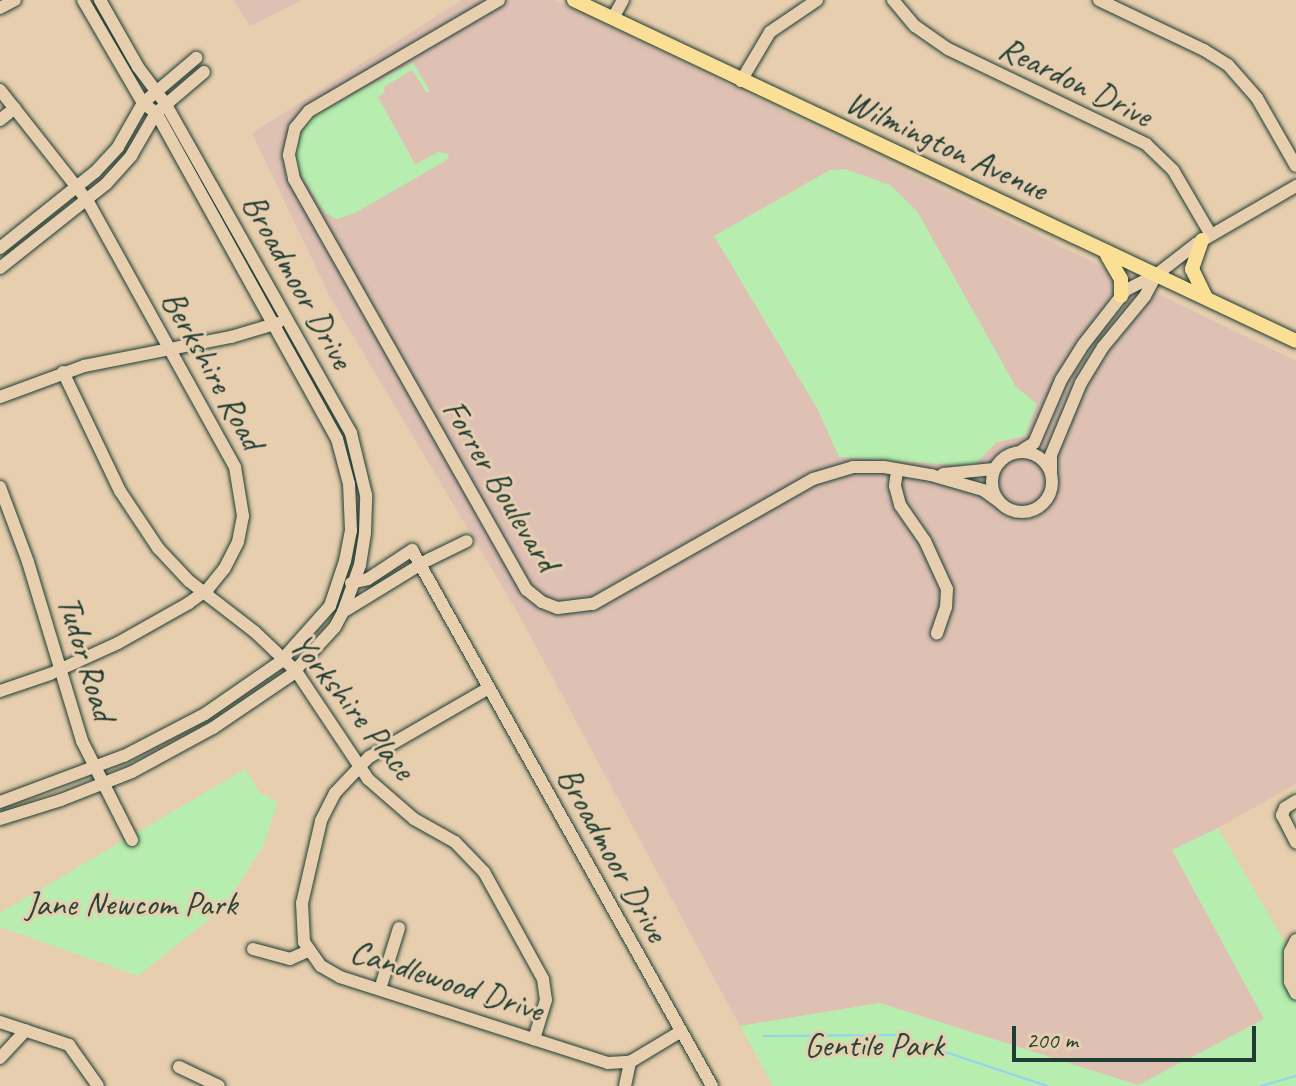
<!DOCTYPE html>
<html>
<head>
<meta charset="utf-8">
<style>
	body { margin:0 }
	#map { position:relative; width:1296px; height:1086px; overflow:hidden; background:#e6ceae; font-family:Caveat,sans-serif }
	div>[style] { position:absolute }
	[style*='--x'] { left:calc(var(--x)*1px); top:calc(var(--y)*1px); width:calc(var(--w)*1px); rotate:calc(var(--a)*1deg) }
	.built>* { inset:0; background:#dfc1b4 }
	.green>* { inset:0; background:#b7edaf }
	.stream>* { height:2px; margin:-1px; padding:0 1px; transform-origin:1px; border-radius:1px; background:#92d2f3 }
	.roads { filter:drop-shadow(0 0 2px #1f3d34) drop-shadow(0 0 2px #1f3d34) }
	.minor>* { height:12px; margin:-6px; padding:0 6px; transform-origin:6px; border-radius:6px; background:#e6ceae }
	.minor>.ring { margin:-6px; padding:0; box-sizing:content-box; background:none; border:12px solid #e6ceae; border-radius:50% }
	.major>* { height:14px; margin:-7px; padding:0 7px; transform-origin:7px; border-radius:7px; background:#fbdf96 }
	span { translate:-50% -50%; white-space:nowrap; text-align:center; line-height:1.15; -webkit-text-stroke:6px #e6ceae; paint-order:stroke }
	.street-label { font-size:34px; color:#1f3d34 }
	.park-label { font-size:34px; color:#27463a }
	.scale { position:absolute; left:1012px; top:1026px; width:244px; height:36px; box-sizing:border-box; border:4px solid #1f3d34; border-top:0; padding-left:10px; font-size:24px; line-height:28px; white-space:nowrap; color:#1f3d34; -webkit-text-stroke:6px #e6ceae; paint-order:stroke }
</style>
</head>
<body>
<div id="map">
	<div class="built">
		<div style="clip-path:polygon(233px 0,302px 0,250px 26px)"></div>
		<div style="clip-path:polygon(462px 0,554px 0,1296px 361px,1296px 784px,1195px 841px,1278px 1044px,1140px 1086px,880px 1003px,740px 1026px,519px 615px,330px 297px,252px 133px)"></div>
	</div>
	<div class="green">
		<div style="clip-path:polygon(413px 62px,430px 92px,426px 92px,412px 70px,385px 86px,384px 93px,378px 97px,415px 164px,439px 152px,449px 154px,447px 160px,355px 213px,337px 219px,325px 213px,301px 175px,295px 155px,300px 134px,312px 117px)"></div>
		<div style="clip-path:polygon(845px 169px,890px 185px,917px 211px,1016px 387px,1037px 404px,1025px 436px,997px 442px,973px 466px,839px 457px,818px 410px,714px 236px,830px 170px)"></div>
		<div style="clip-path:polygon(245px 769px,260px 793px,278px 802px,264px 844px,235px 891px,208px 920px,138px 976px,0 927px,0 913px)"></div>
		<div style="clip-path:polygon(1218px 828px,1296px 961px,1296px 1086px,773px 1086px,740px 1026px,880px 1003px,1138px 1085px,1264px 1019px,1172px 850px)"></div>
	</div>
	<div class="stream">
		<div style="--x:764;--y:1036;--w:130;--a:-0.4"></div>
		<div style="--x:894;--y:1035;--w:161;--a:18.4"></div>
		<div style="--x:1261;--y:1086;--w:36;--a:-16"></div>
	</div>
	<div class="roads">
		<div class="minor">
			<div style="--x:499;--y:0;--w:220;--a:149.7"></div>
			<div style="--x:309;--y:111;--w:22;--a:129"></div>
			<div style="--x:295;--y:128;--w:28;--a:103"></div>
			<div style="--x:289;--y:155;--w:25;--a:78"></div>
			<div style="--x:294;--y:179;--w:472;--a:60.5"></div>
			<div style="--x:527;--y:590;--w:19;--a:39"></div>
			<div style="--x:542;--y:602;--w:17;--a:21"></div>
			<div style="--x:558;--y:608;--w:35;--a:-7"></div>
			<div style="--x:593;--y:604;--w:253;--a:-29.6"></div>
			<div style="--x:813;--y:479;--w:42;--a:-16.7"></div>
			<div style="--x:853;--y:467;--w:31;--a:0"></div>
			<div style="--x:884;--y:467;--w:48;--a:9.7"></div>
			<div style="--x:931;--y:475;--w:54;--a:16.1"></div>
			<div style="--x:983;--y:490;--w:19;--a:36"></div>
			<div style="--x:893;--y:0;--w:34;--a:50"></div>
			<div style="--x:915;--y:26;--w:40;--a:34.9"></div>
			<div style="--x:948;--y:49;--w:220;--a:25.6"></div>
			<div style="--x:1146;--y:144;--w:37;--a:44"></div>
			<div style="--x:1173;--y:170;--w:75;--a:59.7"></div>
			<div style="--x:1099;--y:0;--w:116;--a:25.5"></div>
			<div style="--x:1204;--y:50;--w:28;--a:32"></div>
			<div style="--x:1228;--y:65;--w:44;--a:48.7"></div>
			<div style="--x:1257;--y:98;--w:78;--a:60.2"></div>
			<div style="--x:0;--y:8;--w:17;--a:-28"></div>
			<div style="--x:613;--y:18;--w:21;--a:-61"></div>
			<div style="--x:741;--y:81;--w:57;--a:-59.4"></div>
			<div style="--x:770;--y:32;--w:57;--a:-34.2"></div>
			<div style="--x:0;--y:90;--w:140;--a:51.7"></div>
			<div style="--x:87;--y:200;--w:305;--a:61"></div>
			<div style="--x:235;--y:467;--w:50;--a:80.7"></div>
			<div style="--x:243;--y:516;--w:26;--a:101"></div>
			<div style="--x:238;--y:542;--w:30;--a:117"></div>
			<div style="--x:224;--y:569;--w:26;--a:129"></div>
			<div style="--x:208;--y:589;--w:24;--a:144"></div>
			<div style="--x:189;--y:603;--w:81;--a:150.6"></div>
			<div style="--x:118;--y:643;--w:75;--a:155.5"></div>
			<div style="--x:50;--y:674;--w:53;--a:161.2"></div>
			<div style="--x:0;--y:120;--w:19;--a:-39"></div>
			<div style="--x:0;--y:248;--w:122;--a:-38.7"></div>
			<div style="--x:95;--y:172;--w:34;--a:-47"></div>
			<div style="--x:118;--y:147;--w:51;--a:-60.4"></div>
			<div style="--x:143;--y:103;--w:70;--a:-40.3"></div>
			<div style="--x:0;--y:268;--w:135;--a:-38.4"></div>
			<div style="--x:106;--y:184;--w:38;--a:-48"></div>
			<div style="--x:131;--y:156;--w:50;--a:-59.8"></div>
			<div style="--x:156;--y:113;--w:63;--a:-40.5"></div>
			<div style="--x:63;--y:372;--w:132;--a:64.4"></div>
			<div style="--x:120;--y:491;--w:69;--a:56.3"></div>
			<div style="--x:158;--y:548;--w:45;--a:46.8"></div>
			<div style="--x:189;--y:581;--w:83;--a:37.7"></div>
			<div style="--x:255;--y:632;--w:57;--a:43.6"></div>
			<div style="--x:296;--y:671;--w:130;--a:56.3"></div>
			<div style="--x:368;--y:779;--w:61;--a:41"></div>
			<div style="--x:414;--y:819;--w:47;--a:29.3"></div>
			<div style="--x:455;--y:842;--w:42;--a:46"></div>
			<div style="--x:484;--y:872;--w:122;--a:61.1"></div>
			<div style="--x:543;--y:979;--w:21;--a:82"></div>
			<div style="--x:546;--y:1000;--w:41;--a:107.1"></div>
			<div style="--x:0;--y:397;--w:90;--a:-20.3"></div>
			<div style="--x:84;--y:366;--w:150;--a:-11.2"></div>
			<div style="--x:231;--y:337;--w:49;--a:-16.6"></div>
			<div style="--x:1021;--y:451;--w:15;--a:-32"></div>
			<div style="--x:1034;--y:443;--w:69;--a:-66.8"></div>
			<div style="--x:1061;--y:380;--w:41;--a:-57.8"></div>
			<div style="--x:1083;--y:345;--w:70;--a:-52"></div>
			<div style="--x:1126;--y:290;--w:34;--a:-27"></div>
			<div style="--x:1156;--y:275;--w:51;--a:-37.8"></div>
			<div style="--x:1196;--y:244;--w:116;--a:-30.1"></div>
			<div class="ring" style="left:992px;top:452px;width:48px;height:48px"></div>
			<div style="--x:897;--y:471;--w:15;--a:98"></div>
			<div style="--x:895;--y:486;--w:20;--a:75"></div>
			<div style="--x:900;--y:505;--w:44;--a:55.2"></div>
			<div style="--x:925;--y:541;--w:53;--a:65.4"></div>
			<div style="--x:947;--y:589;--w:18;--a:93"></div>
			<div style="--x:946;--y:607;--w:28;--a:109"></div>
			<div style="--x:1051;--y:472;--w:17;--a:-90"></div>
			<div style="--x:1051;--y:455;--w:78;--a:-67.4"></div>
			<div style="--x:1081;--y:383;--w:42;--a:-58.6"></div>
			<div style="--x:1103;--y:347;--w:66;--a:-50.5"></div>
			<div style="--x:1145;--y:296;--w:24;--a:-62"></div>
			<div style="--x:943;--y:474;--w:51;--a:-5.6"></div>
			<div style="--x:0;--y:487;--w:80;--a:69.5"></div>
			<div style="--x:28;--y:562;--w:187;--a:73.2"></div>
			<div style="--x:82;--y:741;--w:111;--a:63.2"></div>
			<div style="--x:351;--y:583;--w:17;--a:-13"></div>
			<div style="--x:368;--y:579;--w:53;--a:-33.4"></div>
			<div style="--x:412;--y:550;--w:614;--a:60.76"></div>
			<div style="--x:343;--y:612;--w:100;--a:-31.5"></div>
			<div style="--x:428;--y:560;--w:43;--a:-26"></div>
			<div style="--x:487;--y:689;--w:136;--a:150"></div>
			<div style="--x:369;--y:757;--w:50;--a:133.4"></div>
			<div style="--x:335;--y:793;--w:31;--a:117"></div>
			<div style="--x:321;--y:821;--w:84;--a:103"></div>
			<div style="--x:302;--y:903;--w:39;--a:87"></div>
			<div style="--x:304;--y:942;--w:29;--a:55"></div>
			<div style="--x:321;--y:966;--w:22;--a:30"></div>
			<div style="--x:340;--y:977;--w:281;--a:17.8"></div>
			<div style="--x:608;--y:1063;--w:22;--a:-3"></div>
			<div style="--x:1296;--y:801;--w:13;--a:148"></div>
			<div style="--x:1285;--y:808;--w:8;--a:113"></div>
			<div style="--x:1282;--y:815;--w:31;--a:63"></div>
			<div style="--x:0;--y:802;--w:132;--a:-20.4"></div>
			<div style="--x:124;--y:756;--w:91;--a:-27.4"></div>
			<div style="--x:205;--y:714;--w:91;--a:-34.7"></div>
			<div style="--x:280;--y:662;--w:75;--a:-48.2"></div>
			<div style="--x:330;--y:606;--w:47;--a:-71.6"></div>
			<div style="--x:345;--y:561;--w:31;--a:-79"></div>
			<div style="--x:351;--y:531;--w:47;--a:-92.4"></div>
			<div style="--x:349;--y:484;--w:47;--a:-104.9"></div>
			<div style="--x:337;--y:439;--w:373;--a:-119"></div>
			<div style="--x:156;--y:113;--w:16;--a:-142"></div>
			<div style="--x:143;--y:103;--w:119;--a:-120.2"></div>
			<div style="--x:0;--y:819;--w:64;--a:-17.3"></div>
			<div style="--x:61;--y:800;--w:76;--a:-21.5"></div>
			<div style="--x:132;--y:772;--w:92;--a:-28.5"></div>
			<div style="--x:213;--y:728;--w:94;--a:-34.2"></div>
			<div style="--x:291;--y:675;--w:65;--a:-47.5"></div>
			<div style="--x:335;--y:627;--w:17;--a:-62"></div>
			<div style="--x:343;--y:612;--w:50;--a:-70.1"></div>
			<div style="--x:360;--y:565;--w:33;--a:-81"></div>
			<div style="--x:365;--y:532;--w:37;--a:-88"></div>
			<div style="--x:366;--y:495;--w:64;--a:-103.6"></div>
			<div style="--x:351;--y:433;--w:379;--a:-119.4"></div>
			<div style="--x:165;--y:103;--w:45;--a:-126.9"></div>
			<div style="--x:138;--y:67;--w:77;--a:-119.6"></div>
			<div style="--x:1296;--y:940;--w:13;--a:117"></div>
			<div style="--x:1290;--y:952;--w:30;--a:90"></div>
			<div style="--x:1290;--y:982;--w:13;--a:63"></div>
			<div style="--x:253;--y:949;--w:38;--a:15"></div>
			<div style="--x:290;--y:959;--w:20;--a:-24"></div>
			<div style="--x:380;--y:989;--w:64;--a:-72.7"></div>
			<div style="--x:0;--y:1022;--w:73;--a:18.4"></div>
			<div style="--x:69;--y:1045;--w:50;--a:54.7"></div>
			<div style="--x:0;--y:1058;--w:38;--a:-47"></div>
			<div style="--x:179;--y:1067;--w:44;--a:25.4"></div>
			<div style="--x:625;--y:1086;--w:25;--a:-78"></div>
			<div style="--x:630;--y:1062;--w:58;--a:-31"></div>
		</div>
		<div class="major">
			<div style="--x:574;--y:0;--w:798;--a:25.28"></div>
			<div style="--x:1202;--y:240;--w:31;--a:109"></div>
			<div style="--x:1192;--y:269;--w:32;--a:64"></div>
			<div style="--x:1107;--y:255;--w:28;--a:60"></div>
			<div style="--x:1121;--y:279;--w:17;--a:90"></div>
		</div>
	</div>
	<div class="street-label">
		<span style="left:1076px;top:81px;rotate:26deg">Reardon Drive</span>
		<span style="left:947px;top:145px;rotate:25deg">Wilmington Avenue</span>
		<span style="left:298px;top:281px;rotate:61deg">Broadmoor Drive</span>
		<span style="left:213px;top:370px;rotate:61deg">Berkshire Road</span>
		<span style="left:501px;top:485px;rotate:59deg">Forrer Boulevard</span>
		<span style="left:87px;top:658px;rotate:73deg">Tudor Road</span>
		<span style="left:353px;top:706px;rotate:51deg">Yorkshire Place</span>
		<span style="left:613px;top:854px;rotate:61deg">Broadmoor Drive</span>
		<span style="left:447px;top:980px;rotate:18deg">Candlewood Drive</span>
	</div>
	<div class="park-label">
		<span style="left:131px;top:904px">Jane Newcom Park</span>
		<span style="left:874px;top:1045px">Gentile Park</span>
	</div>
	<div class="scale">200 m</div>
</div>
</body>
</html>
